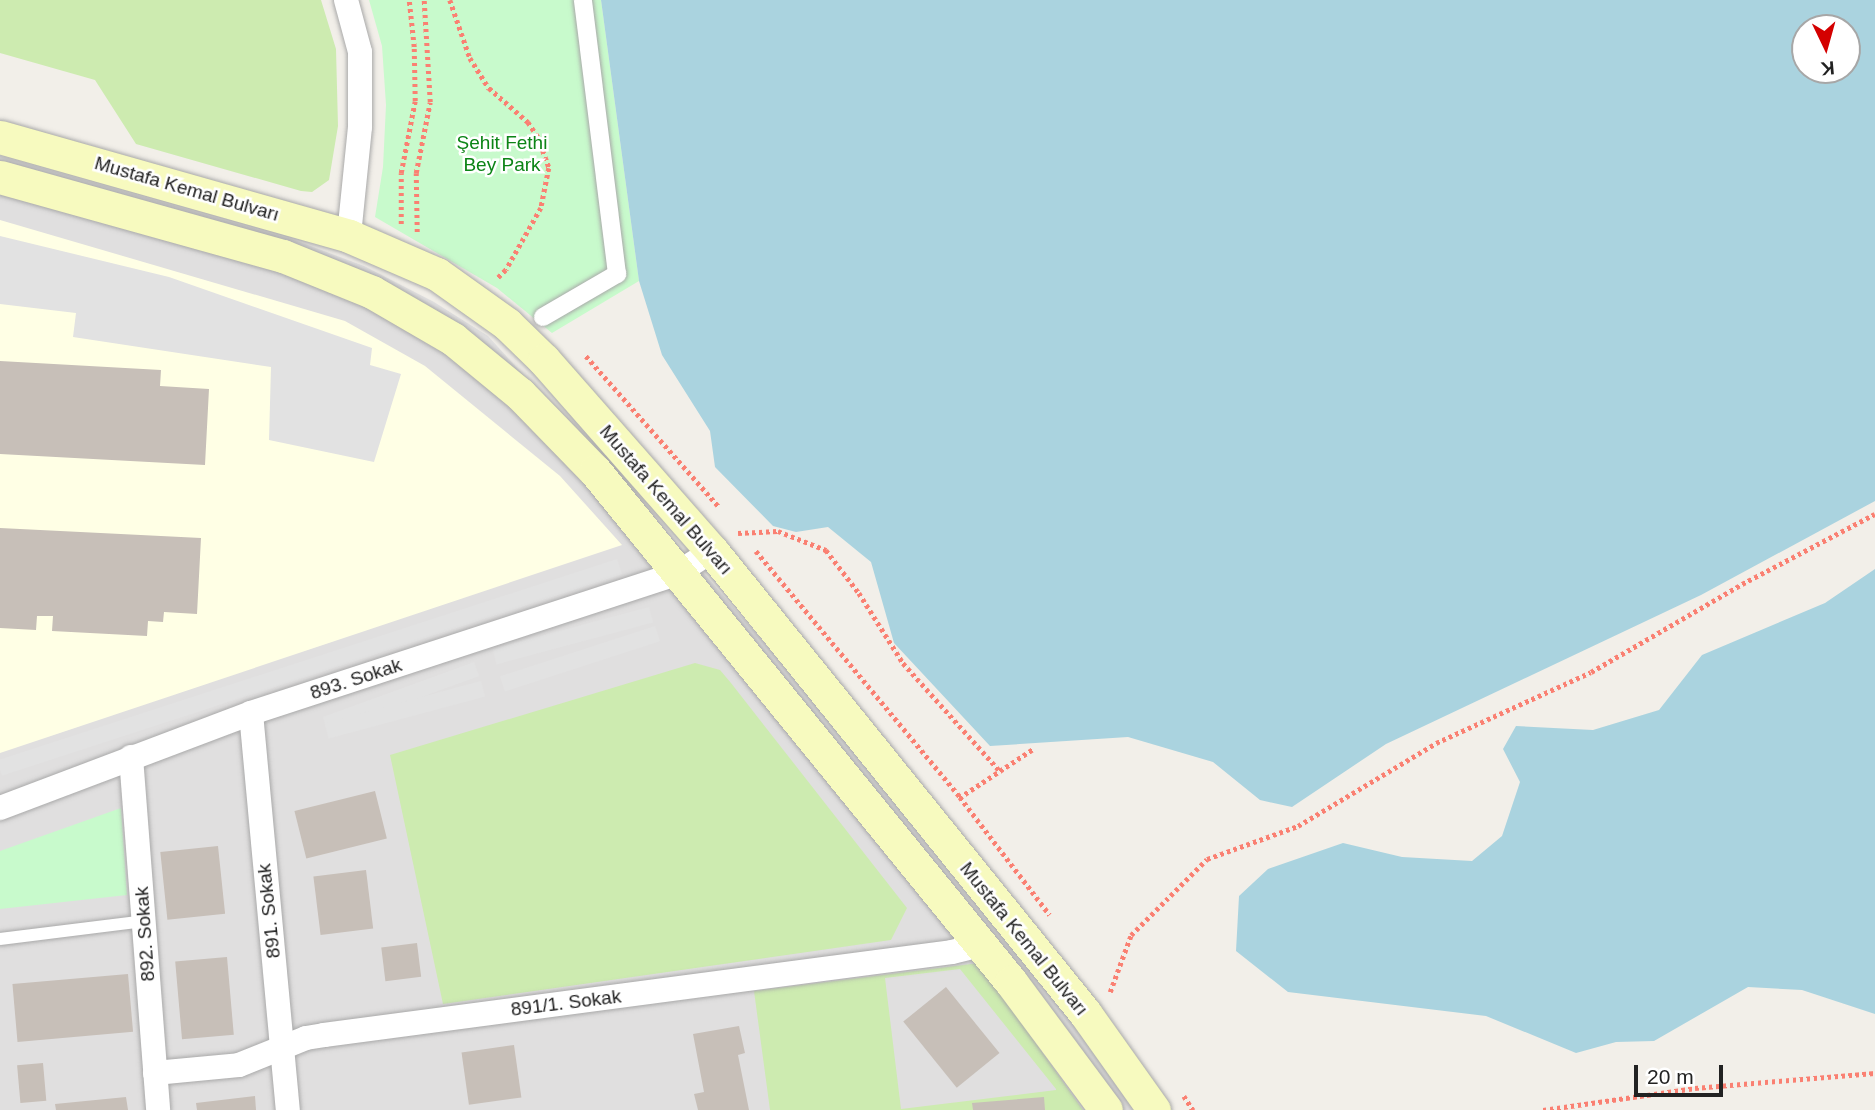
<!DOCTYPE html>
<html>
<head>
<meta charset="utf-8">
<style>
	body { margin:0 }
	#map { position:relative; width:1875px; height:1110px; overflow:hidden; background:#f2efe9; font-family:Helvetica,sans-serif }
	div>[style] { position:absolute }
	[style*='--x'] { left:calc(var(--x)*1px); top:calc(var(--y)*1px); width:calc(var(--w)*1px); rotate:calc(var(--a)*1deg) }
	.residential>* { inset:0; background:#e0dfdf }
	.education>* { inset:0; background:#ffffe5 }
	.grass>* { inset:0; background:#cdebb0 }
	.park>* { inset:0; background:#c8facc }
	.parking>* { inset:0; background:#e2e2e2; transform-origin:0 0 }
	.water>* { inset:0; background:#aad3df }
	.building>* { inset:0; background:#c7bfb8; transform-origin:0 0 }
	.path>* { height:4.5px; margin-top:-2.25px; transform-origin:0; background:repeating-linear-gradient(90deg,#fa8072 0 3.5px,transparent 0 7px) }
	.roads { filter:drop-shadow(0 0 2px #a9a9a9) drop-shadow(0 0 2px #a9a9a9) }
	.service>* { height:12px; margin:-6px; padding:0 6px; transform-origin:6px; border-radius:6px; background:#fff }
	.pedestrian>* { height:18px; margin:-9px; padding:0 9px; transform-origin:9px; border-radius:9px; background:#fff }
	.minor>* { height:24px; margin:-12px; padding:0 12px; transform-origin:12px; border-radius:12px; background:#fff }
	.secondary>* { height:33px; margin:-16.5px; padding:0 16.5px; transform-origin:16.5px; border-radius:16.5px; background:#f7fabf }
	span { translate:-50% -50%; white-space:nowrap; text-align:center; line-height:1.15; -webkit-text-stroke:5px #fff; paint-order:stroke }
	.park-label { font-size:19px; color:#0c8416 }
	.street-label { font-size:19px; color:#222 }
	.north { position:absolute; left:1791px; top:14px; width:70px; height:70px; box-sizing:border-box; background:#fff; border:2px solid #a7a7a7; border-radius:50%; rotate:175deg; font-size:19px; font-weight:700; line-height:28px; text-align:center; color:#222 }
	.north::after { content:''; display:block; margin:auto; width:24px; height:32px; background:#d40000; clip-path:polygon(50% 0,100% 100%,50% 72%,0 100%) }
	.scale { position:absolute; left:1634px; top:1065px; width:89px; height:32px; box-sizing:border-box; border:4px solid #222; border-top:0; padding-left:9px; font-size:21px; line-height:24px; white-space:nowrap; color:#222; -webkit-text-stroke:5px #fff; paint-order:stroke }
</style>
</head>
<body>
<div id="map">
	<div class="residential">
		<div style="clip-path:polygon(0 156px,297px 241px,364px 266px,434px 302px,488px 336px,708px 578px,1085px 1013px,1154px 1110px,0 1110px)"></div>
	</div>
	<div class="education">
		<div style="clip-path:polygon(0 220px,345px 321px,425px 366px,560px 476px,622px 545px,0 753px)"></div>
	</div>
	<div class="grass">
		<div style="clip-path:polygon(0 0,321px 0,336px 49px,338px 126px,329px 180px,312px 192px,301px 191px,136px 144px,95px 80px,0 53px)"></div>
		<div style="clip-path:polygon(695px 663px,720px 670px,731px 683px,907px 908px,891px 940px,443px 1004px,390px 755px)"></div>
		<div style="clip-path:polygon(evenodd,979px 963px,1083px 1110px,770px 1110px,754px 991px,979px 963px,960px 969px,1056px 1089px,1056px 1090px,901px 1109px,885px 978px,960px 969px)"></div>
	</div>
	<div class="park">
		<div style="clip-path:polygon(369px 0,601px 0,639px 281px,552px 333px,497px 288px,375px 217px,383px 167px,386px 105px,382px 46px)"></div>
		<div style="clip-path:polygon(121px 808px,127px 895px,0 909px,0 851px)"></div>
	</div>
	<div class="parking">
		<div style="clip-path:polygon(0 236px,169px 277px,372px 348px,370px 365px,401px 374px,374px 462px,269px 440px,271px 367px,73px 337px,76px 313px,0 304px)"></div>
		<div style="left:617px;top:559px;width:16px;height:652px;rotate:72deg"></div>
		<div style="left:649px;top:607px;width:16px;height:162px;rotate:75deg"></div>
		<div style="left:655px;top:626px;width:16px;height:163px;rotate:72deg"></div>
		<div style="left:474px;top:662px;width:15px;height:161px;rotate:70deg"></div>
		<div style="left:481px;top:681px;width:16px;height:162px;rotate:75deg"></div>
	</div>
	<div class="water">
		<div style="clip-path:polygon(evenodd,601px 0,1875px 0,1875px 501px,1701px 595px,1386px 744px,1292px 807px,1260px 800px,1213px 762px,1128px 737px,990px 746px,894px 643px,871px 562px,828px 527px,796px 532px,773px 526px,715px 467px,710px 431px,662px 355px,639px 281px,601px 0,1847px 28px,1847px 70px,1805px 70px,1805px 28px,1847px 28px)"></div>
		<div style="clip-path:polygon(1875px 569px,1875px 1014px,1802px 990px,1748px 987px,1654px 1041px,1616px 1042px,1576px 1053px,1486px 1016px,1288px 992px,1236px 951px,1239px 896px,1268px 869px,1343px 843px,1402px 857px,1472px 861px,1502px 836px,1520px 782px,1503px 749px,1516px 726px,1593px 730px,1659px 710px,1702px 655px,1825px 603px)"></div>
	</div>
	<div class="building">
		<div style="clip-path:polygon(0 361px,161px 370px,160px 386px,209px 389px,205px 465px,0 454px)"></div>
		<div style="clip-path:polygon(0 528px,201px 538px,197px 614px,164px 612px,163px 622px,148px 621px,147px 636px,52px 631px,53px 616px,37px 616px,36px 630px,0 628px)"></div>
		<div style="left:375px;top:791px;width:49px;height:83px;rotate:76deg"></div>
		<div style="left:218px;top:846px;width:68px;height:58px;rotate:84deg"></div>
		<div style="left:366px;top:870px;width:59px;height:53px;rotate:83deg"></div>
		<div style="left:417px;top:943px;width:34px;height:36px;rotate:83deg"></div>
		<div style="left:227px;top:957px;width:78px;height:52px;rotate:85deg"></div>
		<div style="left:128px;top:974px;width:58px;height:116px;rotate:85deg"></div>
		<div style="left:946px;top:987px;width:85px;height:55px;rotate:51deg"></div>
		<div style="clip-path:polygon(739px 1026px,745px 1053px,738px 1055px,749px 1110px,698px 1110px,694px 1094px,704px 1092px,693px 1034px)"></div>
		<div style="left:514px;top:1045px;width:53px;height:53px;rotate:82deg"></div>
		<div style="left:43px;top:1063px;width:38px;height:26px;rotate:85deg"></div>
		<div style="clip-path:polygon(255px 1096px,256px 1110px,197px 1110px,196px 1103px)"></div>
		<div style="clip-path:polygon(126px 1097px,128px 1110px,56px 1110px,55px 1104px)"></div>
		<div style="clip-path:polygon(1044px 1097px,1045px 1110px,973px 1110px,972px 1103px)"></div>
	</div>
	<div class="path">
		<div style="--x:450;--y:0;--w:61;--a:71"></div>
		<div style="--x:470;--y:58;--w:36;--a:58"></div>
		<div style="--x:489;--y:88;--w:52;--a:41.1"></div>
		<div style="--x:528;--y:122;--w:18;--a:56"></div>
		<div style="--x:538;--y:137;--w:33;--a:70"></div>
		<div style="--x:549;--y:168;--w:41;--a:101.3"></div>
		<div style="--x:541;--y:208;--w:71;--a:119.4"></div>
		<div style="--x:506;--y:270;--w:13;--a:135"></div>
		<div style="--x:401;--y:224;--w:51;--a:-90"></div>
		<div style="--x:401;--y:173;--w:73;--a:-79"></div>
		<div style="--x:415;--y:101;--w:54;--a:-91.1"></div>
		<div style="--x:414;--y:47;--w:47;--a:-96.1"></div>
		<div style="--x:417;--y:232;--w:59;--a:-91"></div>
		<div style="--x:416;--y:173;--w:72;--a:-78.8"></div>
		<div style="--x:430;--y:102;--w:102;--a:-93.4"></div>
		<div style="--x:586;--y:356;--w:201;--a:48.6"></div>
		<div style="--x:738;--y:533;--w:40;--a:-2.9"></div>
		<div style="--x:778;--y:531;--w:52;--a:21.6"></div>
		<div style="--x:826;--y:550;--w:54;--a:52.5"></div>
		<div style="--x:859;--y:593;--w:83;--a:57.8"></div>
		<div style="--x:903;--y:663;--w:145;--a:48.1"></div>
		<div style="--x:756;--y:551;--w:320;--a:50.3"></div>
		<div style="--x:960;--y:797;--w:148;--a:52.7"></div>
		<div style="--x:959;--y:798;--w:89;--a:-33.5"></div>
		<div style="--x:1110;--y:992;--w:61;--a:-69.8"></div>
		<div style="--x:1131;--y:935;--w:107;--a:-45"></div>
		<div style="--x:1207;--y:859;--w:97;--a:-19.9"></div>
		<div style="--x:1298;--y:826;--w:161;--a:-31"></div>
		<div style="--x:1436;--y:743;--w:170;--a:-24.6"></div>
		<div style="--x:1591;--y:672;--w:175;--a:-30.2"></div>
		<div style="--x:1742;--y:584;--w:150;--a:-27.8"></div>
		<div style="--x:1184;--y:1096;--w:17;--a:57"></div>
		<div style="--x:1543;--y:1110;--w:154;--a:-8.2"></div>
		<div style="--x:1695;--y:1088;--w:181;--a:-4.8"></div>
	</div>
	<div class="roads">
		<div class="service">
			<div style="--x:0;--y:939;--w:145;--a:-7.1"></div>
		</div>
		<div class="pedestrian">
			<div style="--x:543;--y:317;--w:86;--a:-30.2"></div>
			<div style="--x:617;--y:274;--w:276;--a:-97.1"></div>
		</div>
		<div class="minor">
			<div style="--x:346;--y:0;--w:54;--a:74.9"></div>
			<div style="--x:360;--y:52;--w:75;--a:90"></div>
			<div style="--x:360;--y:127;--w:110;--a:95.8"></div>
			<div style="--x:251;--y:713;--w:399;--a:84.7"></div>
			<div style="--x:131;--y:757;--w:354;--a:85.6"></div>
			<div style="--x:0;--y:808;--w:268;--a:-20.7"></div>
			<div style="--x:251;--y:713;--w:447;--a:-18.1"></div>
			<div style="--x:676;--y:574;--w:43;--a:-32.6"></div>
			<div style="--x:155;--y:1073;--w:84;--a:-5.4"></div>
			<div style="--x:239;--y:1065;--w:72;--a:-21.9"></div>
			<div style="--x:306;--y:1038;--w:18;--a:-9"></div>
			<div style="--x:324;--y:1035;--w:633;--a:-7.53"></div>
			<div style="--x:952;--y:952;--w:29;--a:-14"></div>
		</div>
		<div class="secondary">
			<div style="--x:0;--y:137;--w:363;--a:15.8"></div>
			<div style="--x:349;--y:236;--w:96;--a:23.4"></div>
			<div style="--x:437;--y:274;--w:86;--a:35.5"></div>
			<div style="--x:507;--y:324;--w:52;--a:44.2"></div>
			<div style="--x:544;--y:360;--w:254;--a:48.7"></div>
			<div style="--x:712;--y:551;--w:594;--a:51.08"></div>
			<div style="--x:1085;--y:1013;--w:119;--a:54.6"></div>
			<div style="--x:0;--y:177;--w:294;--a:15.6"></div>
			<div style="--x:283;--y:256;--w:96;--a:22"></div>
			<div style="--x:372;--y:292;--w:94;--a:30.1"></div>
			<div style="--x:453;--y:339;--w:87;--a:39.4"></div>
			<div style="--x:520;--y:394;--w:107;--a:45.8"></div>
			<div style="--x:595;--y:471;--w:659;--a:50.85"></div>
			<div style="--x:1011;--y:982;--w:159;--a:53.4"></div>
		</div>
	</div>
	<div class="park-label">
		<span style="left:502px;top:154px">Şehit Fethi<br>Bey Park</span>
	</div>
	<div class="street-label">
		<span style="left:187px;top:189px;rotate:16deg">Mustafa Kemal Bulvarı</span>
		<span style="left:666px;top:500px;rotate:49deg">Mustafa Kemal Bulvarı</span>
		<span style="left:356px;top:679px;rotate:-18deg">893. Sokak</span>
		<span style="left:269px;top:911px;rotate:-96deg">891. Sokak</span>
		<span style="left:145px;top:934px;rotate:-94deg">892. Sokak</span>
		<span style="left:1024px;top:939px;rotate:51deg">Mustafa Kemal Bulvarı</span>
		<span style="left:566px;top:1003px;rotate:-7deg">891/1. Sokak</span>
	</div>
	<div class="north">K</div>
	<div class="scale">20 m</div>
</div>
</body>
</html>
